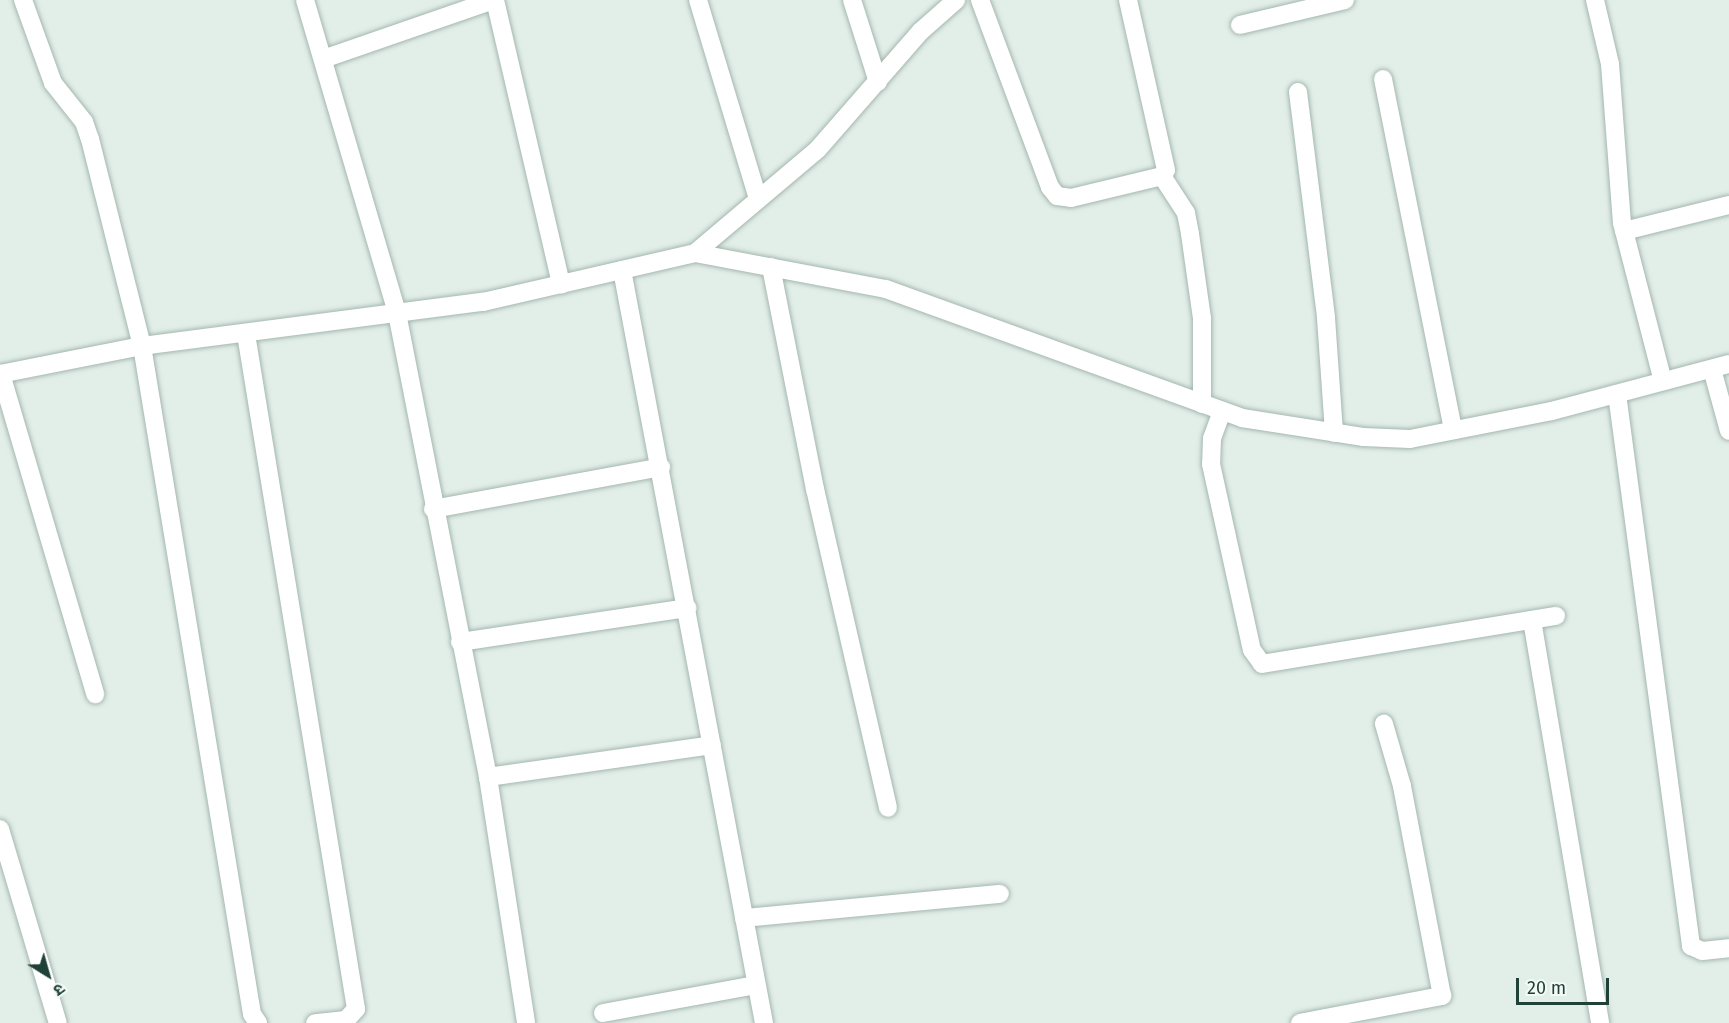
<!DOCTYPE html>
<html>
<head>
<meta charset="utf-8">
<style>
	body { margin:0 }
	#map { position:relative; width:1729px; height:1023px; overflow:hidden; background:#e2eee8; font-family:"Fira Sans","Noto Sans Devanagari",sans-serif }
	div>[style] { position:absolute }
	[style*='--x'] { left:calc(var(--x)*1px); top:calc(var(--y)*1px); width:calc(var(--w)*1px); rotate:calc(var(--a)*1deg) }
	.roads { filter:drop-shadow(0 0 2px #a4b7b0) drop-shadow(0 0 2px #a4b7b0) }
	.street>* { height:18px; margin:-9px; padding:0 9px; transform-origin:9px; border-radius:9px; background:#fff }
	.secondary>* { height:18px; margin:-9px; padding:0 9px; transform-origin:9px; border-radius:9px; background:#fff }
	span { translate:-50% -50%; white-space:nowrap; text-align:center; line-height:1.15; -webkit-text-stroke:5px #f3faf6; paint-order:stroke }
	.north { position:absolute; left:18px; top:945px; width:60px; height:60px; -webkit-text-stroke:4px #f3faf6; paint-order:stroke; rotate:143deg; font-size:16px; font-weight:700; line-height:24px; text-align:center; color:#204138 }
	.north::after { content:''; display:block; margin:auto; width:21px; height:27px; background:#204138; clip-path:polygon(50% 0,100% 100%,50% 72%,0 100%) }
	.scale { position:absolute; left:1516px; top:978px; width:93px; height:27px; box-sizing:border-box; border:3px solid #204138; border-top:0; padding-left:8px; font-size:18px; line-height:21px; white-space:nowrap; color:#204138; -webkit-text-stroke:4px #f3faf6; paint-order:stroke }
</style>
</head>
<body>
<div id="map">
	<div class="roads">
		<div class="street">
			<div style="--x:23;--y:0;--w:88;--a:70.1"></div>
			<div style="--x:53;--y:83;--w:50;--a:51.5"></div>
			<div style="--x:84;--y:122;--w:18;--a:71"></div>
			<div style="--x:90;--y:139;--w:213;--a:75.9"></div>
			<div style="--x:142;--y:346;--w:677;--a:80.65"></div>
			<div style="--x:252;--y:1014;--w:11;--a:56"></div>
			<div style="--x:305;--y:0;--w:326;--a:73.6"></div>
			<div style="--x:397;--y:313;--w:473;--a:78.9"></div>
			<div style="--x:488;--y:777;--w:249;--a:81.2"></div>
			<div style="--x:495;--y:0;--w:292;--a:76.9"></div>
			<div style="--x:698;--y:0;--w:208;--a:73.2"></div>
			<div style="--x:852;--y:0;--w:86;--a:72.4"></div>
			<div style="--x:980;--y:0;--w:200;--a:69.5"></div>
			<div style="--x:1050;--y:187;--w:11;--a:52"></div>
			<div style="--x:1057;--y:196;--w:14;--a:8"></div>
			<div style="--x:1071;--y:198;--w:94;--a:-13.6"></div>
			<div style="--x:1162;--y:176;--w:7;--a:-56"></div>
			<div style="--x:1166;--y:170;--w:174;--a:-102.6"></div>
			<div style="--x:1595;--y:0;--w:66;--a:76.8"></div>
			<div style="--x:1610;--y:64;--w:159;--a:85.7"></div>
			<div style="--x:1622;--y:223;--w:163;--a:75.5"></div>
			<div style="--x:1240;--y:25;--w:108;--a:-13.4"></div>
			<div style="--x:323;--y:59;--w:180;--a:-19.1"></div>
			<div style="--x:1383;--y:79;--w:358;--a:78.7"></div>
			<div style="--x:1298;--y:92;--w:228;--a:82.9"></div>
			<div style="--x:1326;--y:318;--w:115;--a:86"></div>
			<div style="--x:1162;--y:176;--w:44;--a:57"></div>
			<div style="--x:1186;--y:213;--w:21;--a:79"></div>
			<div style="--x:1190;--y:234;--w:85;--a:81.9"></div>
			<div style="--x:1202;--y:318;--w:86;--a:90"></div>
			<div style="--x:1624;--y:231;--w:108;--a:-13.9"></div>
			<div style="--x:695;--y:253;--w:161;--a:-40.2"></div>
			<div style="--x:818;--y:149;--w:157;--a:-48.9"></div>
			<div style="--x:921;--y:31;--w:47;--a:-41.5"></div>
			<div style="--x:771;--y:267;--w:226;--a:78.8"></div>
			<div style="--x:815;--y:489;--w:327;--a:77.1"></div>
			<div style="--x:622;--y:270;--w:766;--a:79.32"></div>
			<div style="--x:246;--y:334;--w:684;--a:80.74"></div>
			<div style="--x:356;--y:1009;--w:15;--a:132"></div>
			<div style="--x:346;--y:1020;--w:31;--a:174"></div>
			<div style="--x:1712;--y:369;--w:64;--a:74.7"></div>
			<div style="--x:1;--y:374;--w:334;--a:73.6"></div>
			<div style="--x:1617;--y:394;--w:557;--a:82.36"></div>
			<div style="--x:1691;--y:946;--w:12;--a:24"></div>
			<div style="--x:1702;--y:951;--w:27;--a:-6"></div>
			<div style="--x:1222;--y:411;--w:29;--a:110"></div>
			<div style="--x:1212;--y:438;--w:26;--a:92"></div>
			<div style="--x:1211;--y:464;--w:190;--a:77.6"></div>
			<div style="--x:1252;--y:650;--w:17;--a:54"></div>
			<div style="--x:1262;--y:664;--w:298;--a:-9.3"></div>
			<div style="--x:433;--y:509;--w:232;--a:-10.4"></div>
			<div style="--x:1532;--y:620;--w:409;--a:80.4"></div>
			<div style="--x:460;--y:642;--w:230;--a:-8.5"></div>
			<div style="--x:488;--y:777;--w:226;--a:-8.1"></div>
			<div style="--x:0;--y:829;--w:202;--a:73.4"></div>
			<div style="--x:744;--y:918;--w:257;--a:-5.4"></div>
			<div style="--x:603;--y:1013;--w:156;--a:-10.4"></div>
			<div style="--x:1300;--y:1023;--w:145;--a:-10.8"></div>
			<div style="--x:1442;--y:996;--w:214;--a:-100.8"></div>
			<div style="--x:1402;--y:786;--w:65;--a:-106.2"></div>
		</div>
		<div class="secondary">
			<div style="--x:0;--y:374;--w:145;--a:-11.2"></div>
			<div style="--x:142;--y:346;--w:344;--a:-7.4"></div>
			<div style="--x:483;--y:302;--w:218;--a:-13"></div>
			<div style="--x:695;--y:253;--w:194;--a:10.7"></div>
			<div style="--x:886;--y:289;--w:379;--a:19.9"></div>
			<div style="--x:1242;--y:418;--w:122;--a:8.9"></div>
			<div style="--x:1363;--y:437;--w:47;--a:2.4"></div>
			<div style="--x:1410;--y:439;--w:145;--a:-11.2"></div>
			<div style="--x:1552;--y:411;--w:183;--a:-14.9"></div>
		</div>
	</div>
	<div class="north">उ</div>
	<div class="scale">20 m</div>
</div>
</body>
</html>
